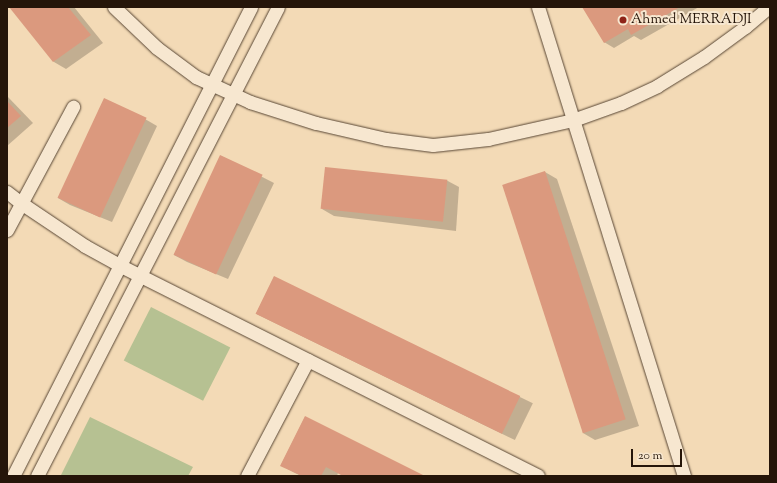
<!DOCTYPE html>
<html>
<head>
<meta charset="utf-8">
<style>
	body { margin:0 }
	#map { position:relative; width:777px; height:483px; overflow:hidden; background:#f3dab6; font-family:"Sorts Mill Goudy",serif }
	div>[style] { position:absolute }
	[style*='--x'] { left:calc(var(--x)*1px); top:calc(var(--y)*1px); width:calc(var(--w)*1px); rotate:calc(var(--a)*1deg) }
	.green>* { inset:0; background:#b6c192; transform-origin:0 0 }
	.shadow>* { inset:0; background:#0003; transform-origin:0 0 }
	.building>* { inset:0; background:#db997e; transform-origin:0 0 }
	.roads { filter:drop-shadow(0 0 1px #584634) drop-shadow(0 0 1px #584634) }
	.minor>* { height:13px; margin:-6.5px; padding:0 6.5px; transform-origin:6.5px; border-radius:6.5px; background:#f7e7d0 }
	.dots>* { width:11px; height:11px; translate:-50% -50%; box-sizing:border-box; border:2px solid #f7e7d0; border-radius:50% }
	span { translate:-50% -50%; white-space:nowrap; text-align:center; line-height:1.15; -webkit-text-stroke:4px #f7e7d0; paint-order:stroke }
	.poi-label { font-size:14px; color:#251509 }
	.left { translate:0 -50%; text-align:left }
	.frame { position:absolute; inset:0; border:8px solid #251509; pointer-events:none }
	.scale { position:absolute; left:631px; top:449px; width:51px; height:18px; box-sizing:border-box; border:2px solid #251509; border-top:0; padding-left:5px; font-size:12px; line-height:14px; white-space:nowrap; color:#251509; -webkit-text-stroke:3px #f7e7d0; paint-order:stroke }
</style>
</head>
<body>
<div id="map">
	<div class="green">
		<div style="left:151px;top:307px;width:89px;height:60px;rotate:27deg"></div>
		<div style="clip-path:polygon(90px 417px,193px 467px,188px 476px,61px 475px)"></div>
	</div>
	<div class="shadow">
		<div style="clip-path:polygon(11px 7px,74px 7px,103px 43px,66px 69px,54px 62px)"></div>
		<div style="clip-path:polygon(584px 7px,699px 7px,641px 40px,634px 36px,614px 48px,604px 42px)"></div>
		<div style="clip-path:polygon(7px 96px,33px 123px,7px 146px)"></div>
		<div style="clip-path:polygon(145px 119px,157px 126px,112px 222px,70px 205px,58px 198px)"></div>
		<div style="clip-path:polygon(221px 156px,274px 183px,228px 279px,187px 262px,174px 255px)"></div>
		<div style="clip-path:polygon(545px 172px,557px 179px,639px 426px,595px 440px,583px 433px)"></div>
		<div style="clip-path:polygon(446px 180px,459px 187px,456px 231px,334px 216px,322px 209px)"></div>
		<div style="left:274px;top:277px;width:288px;height:41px;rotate:26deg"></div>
		<div style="clip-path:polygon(305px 417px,423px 476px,344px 476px,338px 473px,337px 476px,301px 476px,293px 472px,281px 465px)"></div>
	</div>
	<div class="building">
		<div style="clip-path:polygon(9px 7px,68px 7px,91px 35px,53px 62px)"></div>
		<div style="clip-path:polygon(582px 7px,680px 7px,631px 35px,628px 29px,604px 43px)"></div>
		<div style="left:104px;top:98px;width:47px;height:110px;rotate:25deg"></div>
		<div style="clip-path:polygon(7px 101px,21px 116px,7px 128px)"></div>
		<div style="left:220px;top:155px;width:47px;height:110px;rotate:25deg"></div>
		<div style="left:325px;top:167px;width:123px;height:42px;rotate:6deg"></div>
		<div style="left:545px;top:171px;width:261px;height:45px;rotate:72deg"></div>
		<div style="left:274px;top:276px;width:274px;height:42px;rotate:26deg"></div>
		<div style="clip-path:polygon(305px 416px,425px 476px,343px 476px,326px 467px,321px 476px,302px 476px,280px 466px)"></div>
	</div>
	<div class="roads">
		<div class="minor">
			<div style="--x:114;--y:7;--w:59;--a:43.6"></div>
			<div style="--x:157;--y:48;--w:49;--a:36.6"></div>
			<div style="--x:196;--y:77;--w:60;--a:24.8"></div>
			<div style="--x:250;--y:102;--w:69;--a:17.7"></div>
			<div style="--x:316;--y:123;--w:72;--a:12.9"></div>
			<div style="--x:386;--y:139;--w:47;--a:7.3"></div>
			<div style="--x:433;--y:145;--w:55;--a:-6.2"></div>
			<div style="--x:488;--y:139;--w:87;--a:-12.6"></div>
			<div style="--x:573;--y:120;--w:51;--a:-19.5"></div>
			<div style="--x:621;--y:103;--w:40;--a:-25"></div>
			<div style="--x:657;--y:86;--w:55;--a:-31.7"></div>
			<div style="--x:704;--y:57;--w:51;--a:-36.2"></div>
			<div style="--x:745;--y:27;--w:31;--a:-40"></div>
			<div style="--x:538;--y:7;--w:491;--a:72.7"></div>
			<div style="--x:7;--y:192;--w:18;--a:38"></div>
			<div style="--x:21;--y:203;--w:77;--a:33.9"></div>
			<div style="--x:85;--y:246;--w:39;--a:29"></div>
			<div style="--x:119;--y:265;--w:469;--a:26.7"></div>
			<div style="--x:7;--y:230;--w:140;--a:-61.8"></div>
			<div style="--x:13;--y:476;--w:526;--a:-63.09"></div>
			<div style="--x:37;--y:476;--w:527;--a:-62.8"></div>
			<div style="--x:247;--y:476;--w:131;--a:-62.3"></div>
		</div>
	</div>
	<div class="dots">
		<div style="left:623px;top:20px;background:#8f2418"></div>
	</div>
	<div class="poi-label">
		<span class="left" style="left:631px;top:20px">Ahmed MERRADJI</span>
	</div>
	<div class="frame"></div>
	<div class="scale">20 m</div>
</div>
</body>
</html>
